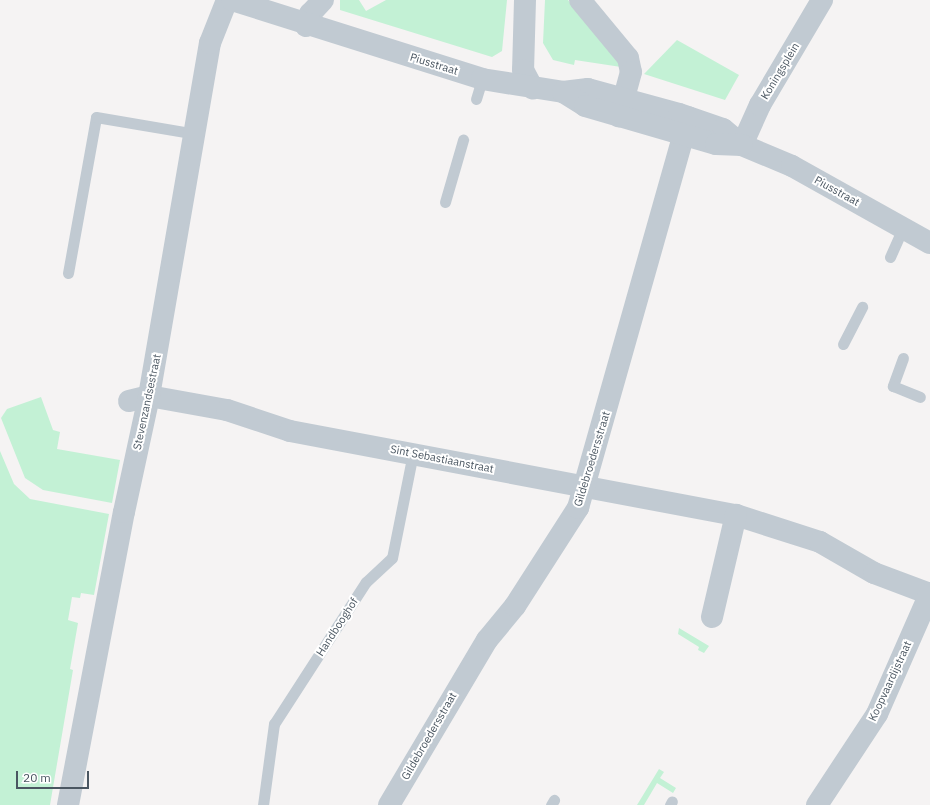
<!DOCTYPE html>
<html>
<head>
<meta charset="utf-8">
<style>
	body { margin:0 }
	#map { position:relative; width:930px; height:805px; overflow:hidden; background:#f5f3f3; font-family:"IBM Plex Sans",sans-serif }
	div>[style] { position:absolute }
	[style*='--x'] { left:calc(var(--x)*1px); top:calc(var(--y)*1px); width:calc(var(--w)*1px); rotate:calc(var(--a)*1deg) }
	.green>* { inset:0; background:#c3f1d5 }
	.service>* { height:11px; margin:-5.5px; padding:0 5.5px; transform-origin:5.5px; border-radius:5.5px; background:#c1cad2 }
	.minor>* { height:22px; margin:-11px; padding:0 11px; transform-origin:11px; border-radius:11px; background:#c1cad2 }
	.tertiary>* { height:22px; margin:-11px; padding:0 11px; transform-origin:11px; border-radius:11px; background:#c1cad2 }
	span { translate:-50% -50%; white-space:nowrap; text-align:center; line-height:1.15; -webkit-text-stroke:4px #fff; paint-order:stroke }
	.street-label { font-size:11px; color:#4a5661 }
	.scale { position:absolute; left:16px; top:771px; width:73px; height:18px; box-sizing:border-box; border:2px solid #4a5661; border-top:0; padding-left:5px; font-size:12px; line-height:14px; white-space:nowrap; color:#4a5661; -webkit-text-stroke:3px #fff; paint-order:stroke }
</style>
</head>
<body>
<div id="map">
	<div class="green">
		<div style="clip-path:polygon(340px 0,359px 0,366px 11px,386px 0,507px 0,502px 51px,492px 57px,340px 10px)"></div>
		<div style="clip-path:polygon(545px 0,568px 0,620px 63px,621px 67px,575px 60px,574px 65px,553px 60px,543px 43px)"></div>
		<div style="clip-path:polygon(677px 40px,739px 75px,725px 100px,644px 74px)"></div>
		<div style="clip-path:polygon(41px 397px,53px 430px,60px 432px,57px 449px,120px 460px,112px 503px,43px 490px,25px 478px,1px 418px,7px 409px)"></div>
		<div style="clip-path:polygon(0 451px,14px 484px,30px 499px,109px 514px,94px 595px,81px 593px,80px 598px,72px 597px,68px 620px,78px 623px,70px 669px,73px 670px,50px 805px,0 805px)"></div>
		<div style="clip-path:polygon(679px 628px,709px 646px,704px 653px,698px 650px,699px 647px,678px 634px)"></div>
		<div style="clip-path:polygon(659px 769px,664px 772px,660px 778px,676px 788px,673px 793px,657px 783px,644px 805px,637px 805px)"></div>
	</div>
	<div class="service">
		<div style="--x:476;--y:99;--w:21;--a:-73"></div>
		<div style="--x:445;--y:202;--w:65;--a:-73.8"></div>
		<div style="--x:890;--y:257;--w:32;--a:-66"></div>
		<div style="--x:68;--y:273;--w:158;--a:-79.8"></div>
		<div style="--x:96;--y:117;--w:101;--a:9.6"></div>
		<div style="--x:843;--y:344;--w:42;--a:-62.8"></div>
		<div style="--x:903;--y:358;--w:30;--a:110"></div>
		<div style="--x:893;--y:386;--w:29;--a:22"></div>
		<div style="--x:263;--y:805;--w:82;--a:-82.3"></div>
		<div style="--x:274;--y:724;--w:169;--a:-57.1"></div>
		<div style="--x:366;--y:582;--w:35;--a:-43"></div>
		<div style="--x:392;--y:558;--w:107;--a:-78.7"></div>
		<div style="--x:551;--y:805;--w:6;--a:-59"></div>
		<div style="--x:670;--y:805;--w:4;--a:-63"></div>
	</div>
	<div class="minor">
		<div style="--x:525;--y:0;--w:70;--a:91.6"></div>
		<div style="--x:523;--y:70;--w:21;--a:62"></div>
		<div style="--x:580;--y:0;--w:75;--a:50.4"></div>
		<div style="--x:628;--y:58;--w:14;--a:78"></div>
		<div style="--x:631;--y:72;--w:46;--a:105.3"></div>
		<div style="--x:306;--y:26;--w:13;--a:-72"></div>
		<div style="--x:310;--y:14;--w:19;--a:-47"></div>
		<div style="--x:742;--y:145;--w:44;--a:-65.8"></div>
		<div style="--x:760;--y:105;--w:122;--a:-59.4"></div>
		<div style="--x:129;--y:401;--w:21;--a:-14"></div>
		<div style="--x:149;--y:396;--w:79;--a:10.2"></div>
		<div style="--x:227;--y:410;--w:66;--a:18.4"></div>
		<div style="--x:290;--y:431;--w:454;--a:10.7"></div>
		<div style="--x:736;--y:515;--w:88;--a:17.8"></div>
		<div style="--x:820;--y:542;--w:62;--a:29.9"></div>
		<div style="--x:874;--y:573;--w:60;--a:20.6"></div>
		<div style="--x:712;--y:617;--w:105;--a:-76.8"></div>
		<div style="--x:68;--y:805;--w:298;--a:-79.2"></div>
		<div style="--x:124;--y:512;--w:119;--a:-77.8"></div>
		<div style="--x:149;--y:396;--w:358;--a:-80.2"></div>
		<div style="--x:210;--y:43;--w:46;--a:-68.4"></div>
		<div style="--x:389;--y:805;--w:192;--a:-59.3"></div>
		<div style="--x:487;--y:640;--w:44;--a:-50.5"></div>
		<div style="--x:515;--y:606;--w:117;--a:-57.3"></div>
		<div style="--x:578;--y:508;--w:406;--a:-74.2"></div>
		<div style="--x:817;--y:805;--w:109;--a:-56.6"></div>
		<div style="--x:877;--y:714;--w:132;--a:-66.3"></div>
	</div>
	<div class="tertiary">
		<div style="--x:232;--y:0;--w:262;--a:17.5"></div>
		<div style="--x:482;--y:79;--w:82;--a:9.1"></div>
		<div style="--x:563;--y:92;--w:25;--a:-7"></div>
		<div style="--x:588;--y:89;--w:94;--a:15.4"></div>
		<div style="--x:679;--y:114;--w:46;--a:18.8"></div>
		<div style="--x:723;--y:129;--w:25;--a:40"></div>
		<div style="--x:742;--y:145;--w:54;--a:22.8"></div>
		<div style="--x:792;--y:166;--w:158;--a:29.2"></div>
		<div style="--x:563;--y:92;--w:26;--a:32"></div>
		<div style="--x:585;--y:106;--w:136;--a:16.2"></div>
		<div style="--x:716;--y:144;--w:26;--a:2"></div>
	</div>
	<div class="street-label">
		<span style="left:434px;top:64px;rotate:17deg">Piusstraat</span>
		<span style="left:780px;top:71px;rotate:-59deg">Koningsplein</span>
		<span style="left:837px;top:191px;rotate:29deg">Piusstraat</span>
		<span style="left:147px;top:402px;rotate:-78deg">Stevenzandsestraat</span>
		<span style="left:442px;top:459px;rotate:11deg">Sint Sebastiaanstraat</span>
		<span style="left:592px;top:459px;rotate:-73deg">Gildebroedersstraat</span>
		<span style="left:337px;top:627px;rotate:-57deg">Handbooghof</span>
		<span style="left:890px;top:681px;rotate:-65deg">Koopvaardijstraat</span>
		<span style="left:429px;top:736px;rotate:-60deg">Gildebroedersstraat</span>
	</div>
	<div class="scale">20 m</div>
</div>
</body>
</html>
